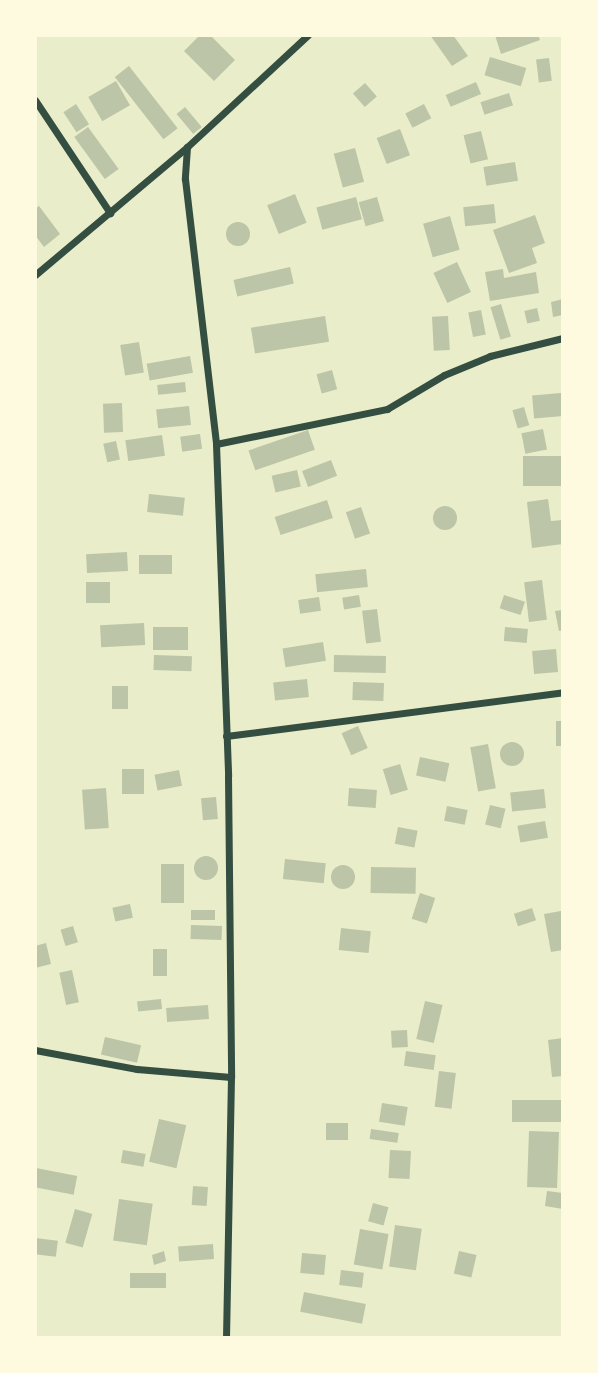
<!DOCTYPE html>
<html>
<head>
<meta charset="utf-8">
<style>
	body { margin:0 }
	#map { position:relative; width:598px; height:1373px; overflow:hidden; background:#e9edc9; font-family:"Public Sans",sans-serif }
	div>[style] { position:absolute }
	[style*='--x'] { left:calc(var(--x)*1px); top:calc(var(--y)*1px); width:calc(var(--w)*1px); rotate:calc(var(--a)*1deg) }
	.building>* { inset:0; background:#bcc5a7; transform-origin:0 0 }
	.round { border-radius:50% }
	.minor>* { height:7px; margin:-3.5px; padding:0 3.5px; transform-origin:3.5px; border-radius:3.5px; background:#344e41 }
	span { translate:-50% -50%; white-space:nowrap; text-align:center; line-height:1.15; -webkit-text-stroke:5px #fefae0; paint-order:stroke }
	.frame { position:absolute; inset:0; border:37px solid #fefae0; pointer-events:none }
</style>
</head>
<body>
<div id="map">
	<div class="building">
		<div style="clip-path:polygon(200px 35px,210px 35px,235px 60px,214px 81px,184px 51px)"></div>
		<div style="clip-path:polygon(430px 35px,453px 35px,468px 56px,452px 66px)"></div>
		<div style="clip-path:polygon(495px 35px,538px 35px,540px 40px,501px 54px)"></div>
		<div style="left:490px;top:57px;width:38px;height:19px;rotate:17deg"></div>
		<div style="left:549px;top:58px;width:23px;height:13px;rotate:83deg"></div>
		<div style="left:129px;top:66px;width:79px;height:18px;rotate:52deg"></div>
		<div style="left:116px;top:81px;width:28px;height:32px;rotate:60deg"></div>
		<div style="left:476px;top:82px;width:13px;height:33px;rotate:67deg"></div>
		<div style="left:365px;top:83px;width:18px;height:16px;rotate:49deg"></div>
		<div style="left:509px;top:93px;width:13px;height:30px;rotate:72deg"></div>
		<div style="left:76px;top:104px;width:24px;height:15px;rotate:57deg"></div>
		<div style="left:424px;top:104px;width:16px;height:21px;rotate:63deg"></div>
		<div style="left:185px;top:107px;width:26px;height:11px;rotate:50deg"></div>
		<div style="left:88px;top:127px;width:52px;height:17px;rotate:54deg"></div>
		<div style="left:400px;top:129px;width:28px;height:25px;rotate:69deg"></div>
		<div style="left:481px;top:131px;width:29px;height:18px;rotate:76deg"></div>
		<div style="left:355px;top:148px;width:35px;height:22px;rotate:75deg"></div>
		<div style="left:515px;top:162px;width:19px;height:32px;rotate:81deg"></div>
		<div style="left:295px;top:194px;width:31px;height:30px;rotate:68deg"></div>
		<div style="left:356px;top:197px;width:23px;height:41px;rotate:75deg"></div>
		<div style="left:377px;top:197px;width:25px;height:19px;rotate:74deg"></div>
		<div style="left:494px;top:204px;width:19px;height:31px;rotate:84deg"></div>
		<div style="clip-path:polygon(39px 206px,60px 234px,44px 247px,35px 235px,35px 209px)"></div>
		<div style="clip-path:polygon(535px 215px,545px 243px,532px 248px,537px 263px,509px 273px,493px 230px)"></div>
		<div style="left:450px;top:216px;width:35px;height:28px;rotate:74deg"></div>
		<div class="round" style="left:226px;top:222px;width:24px;height:24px"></div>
		<div style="left:457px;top:262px;width:33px;height:26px;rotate:65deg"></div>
		<div style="left:290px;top:267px;width:17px;height:58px;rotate:77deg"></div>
		<div style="clip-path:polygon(503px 269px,504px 278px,536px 272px,539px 293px,490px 301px,485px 272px)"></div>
		<div style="clip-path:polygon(563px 299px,563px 315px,553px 317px,551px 302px)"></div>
		<div style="left:501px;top:304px;width:34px;height:11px;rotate:73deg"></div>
		<div style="left:537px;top:308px;width:13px;height:13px;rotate:77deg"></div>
		<div style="left:481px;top:310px;width:25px;height:13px;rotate:79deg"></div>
		<div style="left:325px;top:316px;width:26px;height:75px;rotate:81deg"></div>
		<div style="left:448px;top:316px;width:34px;height:16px;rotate:87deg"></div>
		<div style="left:139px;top:342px;width:31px;height:19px;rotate:81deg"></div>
		<div style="left:190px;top:356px;width:17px;height:44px;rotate:80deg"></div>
		<div style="left:332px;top:370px;width:20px;height:16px;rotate:75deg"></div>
		<div style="left:185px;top:382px;width:10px;height:28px;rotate:84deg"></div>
		<div style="left:561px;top:393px;width:23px;height:29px;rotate:85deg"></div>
		<div style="left:122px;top:403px;width:29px;height:19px;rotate:88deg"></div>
		<div style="left:189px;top:406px;width:19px;height:33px;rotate:84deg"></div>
		<div style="left:524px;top:407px;width:19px;height:12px;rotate:74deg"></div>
		<div style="left:543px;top:429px;width:21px;height:22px;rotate:79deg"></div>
		<div style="left:308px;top:430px;width:21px;height:63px;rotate:71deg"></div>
		<div style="left:200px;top:434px;width:15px;height:20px;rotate:82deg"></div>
		<div style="left:162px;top:435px;width:21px;height:37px;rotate:82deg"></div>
		<div style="left:116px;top:441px;width:19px;height:13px;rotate:78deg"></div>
		<div style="left:563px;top:456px;width:30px;height:40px;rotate:90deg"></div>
		<div style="left:331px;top:460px;width:17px;height:31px;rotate:69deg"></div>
		<div style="left:297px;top:470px;width:17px;height:26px;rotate:77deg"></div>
		<div style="left:149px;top:494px;width:36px;height:18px;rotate:6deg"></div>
		<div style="clip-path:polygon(548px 499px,551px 521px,563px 520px,563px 544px,532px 548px,527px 502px)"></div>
		<div style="left:327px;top:500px;width:19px;height:55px;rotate:72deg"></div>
		<div class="round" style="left:433px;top:506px;width:24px;height:24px"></div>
		<div style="left:361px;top:507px;width:28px;height:16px;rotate:71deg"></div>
		<div style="left:127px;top:552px;width:19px;height:41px;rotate:87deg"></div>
		<div style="left:139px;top:555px;width:33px;height:19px"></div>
		<div style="left:366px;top:569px;width:18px;height:51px;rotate:84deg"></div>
		<div style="left:542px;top:580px;width:40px;height:18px;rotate:83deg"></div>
		<div style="left:86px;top:582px;width:24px;height:21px"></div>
		<div style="left:359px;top:595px;width:12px;height:17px;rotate:81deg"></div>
		<div style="left:504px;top:595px;width:22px;height:14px;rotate:18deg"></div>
		<div style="left:319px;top:597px;width:14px;height:21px;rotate:82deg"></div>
		<div style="left:377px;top:609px;width:33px;height:15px;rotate:83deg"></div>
		<div style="clip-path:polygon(563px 610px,563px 630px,559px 631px,555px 611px)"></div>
		<div style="left:144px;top:623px;width:22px;height:44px;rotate:87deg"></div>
		<div style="left:188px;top:627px;width:23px;height:35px;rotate:90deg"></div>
		<div style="left:505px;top:627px;width:23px;height:14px;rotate:5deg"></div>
		<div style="left:323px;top:642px;width:19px;height:41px;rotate:81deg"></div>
		<div style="left:556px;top:649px;width:23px;height:24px;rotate:85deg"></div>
		<div style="left:154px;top:655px;width:38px;height:15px;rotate:2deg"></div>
		<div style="left:334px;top:655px;width:52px;height:17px;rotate:1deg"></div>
		<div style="left:307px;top:679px;width:18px;height:34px;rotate:84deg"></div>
		<div style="left:353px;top:682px;width:31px;height:18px;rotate:2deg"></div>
		<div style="left:128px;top:686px;width:23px;height:16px;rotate:90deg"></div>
		<div style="left:563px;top:721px;width:25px;height:7px;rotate:90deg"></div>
		<div style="left:358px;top:726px;width:24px;height:18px;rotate:66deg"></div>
		<div class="round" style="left:500px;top:742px;width:24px;height:24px"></div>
		<div style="left:488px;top:744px;width:45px;height:18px;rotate:80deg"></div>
		<div style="left:420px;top:757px;width:30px;height:19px;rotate:12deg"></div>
		<div style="left:400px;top:764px;width:27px;height:18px;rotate:73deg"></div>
		<div style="left:144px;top:769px;width:25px;height:22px;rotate:90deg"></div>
		<div style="left:179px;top:770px;width:16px;height:25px;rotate:79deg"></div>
		<div style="left:106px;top:788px;width:40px;height:24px;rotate:86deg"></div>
		<div style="left:349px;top:788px;width:28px;height:18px;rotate:4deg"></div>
		<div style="left:544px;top:789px;width:19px;height:34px;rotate:84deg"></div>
		<div style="left:216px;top:797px;width:22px;height:15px;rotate:85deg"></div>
		<div style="left:490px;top:805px;width:16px;height:20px;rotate:14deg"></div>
		<div style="left:447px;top:806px;width:21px;height:15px;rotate:11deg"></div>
		<div style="left:545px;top:821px;width:17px;height:28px;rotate:80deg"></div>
		<div style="left:398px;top:827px;width:20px;height:17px;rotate:11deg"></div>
		<div class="round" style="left:194px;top:856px;width:24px;height:24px"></div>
		<div style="left:285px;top:859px;width:41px;height:20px;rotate:6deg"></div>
		<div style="left:161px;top:864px;width:23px;height:39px"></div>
		<div class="round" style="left:331px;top:865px;width:24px;height:24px"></div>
		<div style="left:371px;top:867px;width:45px;height:26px;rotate:1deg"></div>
		<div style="left:420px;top:893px;width:16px;height:27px;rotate:18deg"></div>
		<div style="left:130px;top:904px;width:14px;height:18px;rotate:78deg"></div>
		<div style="left:532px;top:908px;width:13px;height:19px;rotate:72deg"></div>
		<div style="left:215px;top:910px;width:10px;height:24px;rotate:90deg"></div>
		<div style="clip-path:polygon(561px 911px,563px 950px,551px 952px,544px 914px)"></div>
		<div style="left:191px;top:925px;width:31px;height:14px;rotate:2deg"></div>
		<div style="left:73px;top:926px;width:17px;height:13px;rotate:73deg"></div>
		<div style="left:341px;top:928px;width:30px;height:22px;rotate:6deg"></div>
		<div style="clip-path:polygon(46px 943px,51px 964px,35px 968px,35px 946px)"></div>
		<div style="left:153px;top:949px;width:14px;height:27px"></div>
		<div style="left:72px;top:970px;width:33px;height:13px;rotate:78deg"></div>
		<div style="left:161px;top:999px;width:10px;height:24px;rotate:84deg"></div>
		<div style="left:425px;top:1001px;width:18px;height:39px;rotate:13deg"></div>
		<div style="left:208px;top:1005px;width:14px;height:42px;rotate:86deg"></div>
		<div style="left:407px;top:1030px;width:17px;height:16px;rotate:87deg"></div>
		<div style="left:105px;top:1037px;width:37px;height:18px;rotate:13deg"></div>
		<div style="clip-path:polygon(563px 1038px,563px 1076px,552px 1077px,548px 1040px)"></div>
		<div style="left:406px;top:1051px;width:30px;height:15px;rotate:8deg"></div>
		<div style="left:439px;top:1071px;width:17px;height:36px;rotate:7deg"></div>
		<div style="left:512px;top:1100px;width:51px;height:22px"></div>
		<div style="left:382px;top:1103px;width:26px;height:19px;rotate:9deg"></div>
		<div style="left:159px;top:1119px;width:28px;height:44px;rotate:13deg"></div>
		<div style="left:326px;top:1123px;width:22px;height:17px"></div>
		<div style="left:371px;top:1129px;width:28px;height:10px;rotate:8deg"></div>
		<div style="left:529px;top:1131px;width:30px;height:56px;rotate:2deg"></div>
		<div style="left:123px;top:1150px;width:23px;height:13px;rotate:10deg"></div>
		<div style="left:390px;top:1150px;width:21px;height:28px;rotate:3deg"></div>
		<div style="left:36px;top:1168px;width:42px;height:19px;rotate:11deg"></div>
		<div style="left:193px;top:1186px;width:15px;height:19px;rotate:4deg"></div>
		<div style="clip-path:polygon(547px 1191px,563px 1193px,563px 1209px,545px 1206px)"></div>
		<div style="left:119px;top:1199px;width:34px;height:42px;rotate:8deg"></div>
		<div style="left:373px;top:1203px;width:16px;height:19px;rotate:15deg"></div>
		<div style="left:75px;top:1209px;width:18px;height:35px;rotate:16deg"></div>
		<div style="left:395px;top:1225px;width:27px;height:42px;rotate:8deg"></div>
		<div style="left:360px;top:1229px;width:29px;height:36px;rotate:10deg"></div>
		<div style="left:35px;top:1238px;width:23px;height:16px;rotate:7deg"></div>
		<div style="left:213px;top:1244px;width:15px;height:35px;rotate:86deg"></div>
		<div style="clip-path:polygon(164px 1251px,166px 1261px,154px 1265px,152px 1255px)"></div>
		<div style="left:459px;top:1251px;width:18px;height:23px;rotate:13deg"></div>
		<div style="left:302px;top:1253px;width:24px;height:20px;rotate:5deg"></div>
		<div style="left:341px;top:1270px;width:23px;height:15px;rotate:7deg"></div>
		<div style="left:130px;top:1273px;width:36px;height:15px"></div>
		<div style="left:304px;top:1292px;width:63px;height:20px;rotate:11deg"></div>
	</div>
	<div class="minor">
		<div style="--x:35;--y:100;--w:136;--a:56.4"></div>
		<div style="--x:187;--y:147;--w:32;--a:94"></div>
		<div style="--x:185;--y:179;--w:267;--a:83.3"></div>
		<div style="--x:216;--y:444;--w:332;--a:87.9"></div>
		<div style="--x:228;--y:776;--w:301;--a:89.4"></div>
		<div style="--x:231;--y:1077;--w:261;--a:91.1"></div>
		<div style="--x:35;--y:275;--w:199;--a:-40.1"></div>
		<div style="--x:187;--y:147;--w:165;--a:-42.8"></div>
		<div style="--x:216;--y:444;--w:175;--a:-11.6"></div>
		<div style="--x:387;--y:409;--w:66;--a:-30.8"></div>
		<div style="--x:444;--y:375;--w:50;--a:-22.4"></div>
		<div style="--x:490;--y:356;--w:75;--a:-13.9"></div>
		<div style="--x:226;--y:736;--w:340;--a:-7.4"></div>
		<div style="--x:35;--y:1050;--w:104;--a:10.6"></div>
		<div style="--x:137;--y:1069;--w:94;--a:4.9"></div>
	</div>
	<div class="frame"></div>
</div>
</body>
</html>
